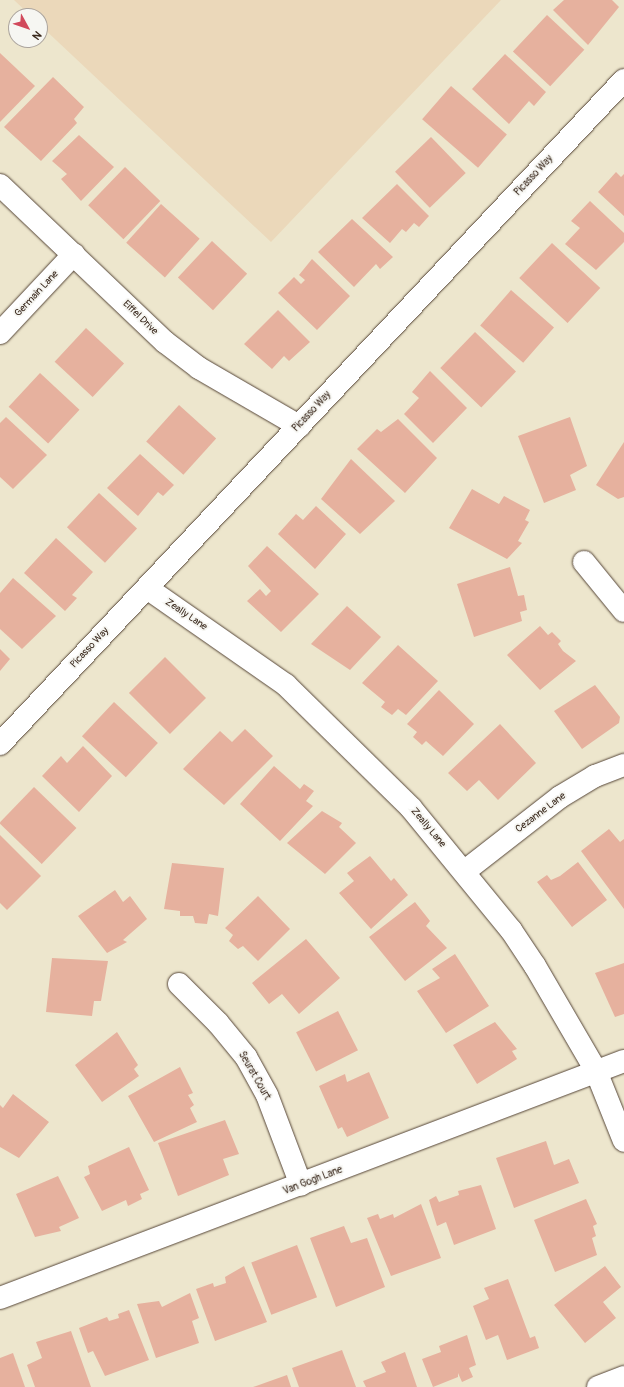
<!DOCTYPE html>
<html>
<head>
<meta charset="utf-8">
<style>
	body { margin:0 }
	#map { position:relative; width:624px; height:1387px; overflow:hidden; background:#ede6cd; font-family:Pangolin,sans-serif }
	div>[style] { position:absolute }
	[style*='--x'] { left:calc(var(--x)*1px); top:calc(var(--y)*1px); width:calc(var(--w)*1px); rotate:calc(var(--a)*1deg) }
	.built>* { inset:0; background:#ebd8ba }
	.building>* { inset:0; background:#e6b19e; transform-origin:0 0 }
	.roads { filter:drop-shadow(0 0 1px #564638) drop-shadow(0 0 1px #564638) }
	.street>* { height:22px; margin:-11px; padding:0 11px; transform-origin:11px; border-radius:11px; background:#fff }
	.secondary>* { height:22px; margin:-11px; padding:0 11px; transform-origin:11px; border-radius:11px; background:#fff }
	span { translate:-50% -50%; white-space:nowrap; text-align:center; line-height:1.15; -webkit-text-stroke:3.5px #f6f6f2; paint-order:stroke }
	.street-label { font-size:10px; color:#3b2a1e }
	.north { position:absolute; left:8px; top:8px; width:40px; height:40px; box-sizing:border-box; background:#f6f6f2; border:1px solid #aba49d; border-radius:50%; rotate:130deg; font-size:11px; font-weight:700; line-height:16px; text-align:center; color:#3b2a1e }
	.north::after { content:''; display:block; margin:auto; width:14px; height:18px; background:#d1495b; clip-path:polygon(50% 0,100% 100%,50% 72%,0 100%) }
</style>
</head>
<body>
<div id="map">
	<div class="built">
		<div style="clip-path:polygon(14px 0,501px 0,271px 242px,40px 25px,40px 16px,31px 16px)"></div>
	</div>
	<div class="building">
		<div style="clip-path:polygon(564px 0,612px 0,619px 7px,588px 45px,553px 10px)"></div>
		<div style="left:547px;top:15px;width:51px;height:50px;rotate:43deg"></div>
		<div style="clip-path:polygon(0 53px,35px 86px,0 122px)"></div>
		<div style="clip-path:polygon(505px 54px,546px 92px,534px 106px,529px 101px,509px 124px,472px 89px)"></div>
		<div style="clip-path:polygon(53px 77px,84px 107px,74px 119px,77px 123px,41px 161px,4px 127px)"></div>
		<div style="left:451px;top:86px;width:74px;height:44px;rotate:41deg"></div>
		<div style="clip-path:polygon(79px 135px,114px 167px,81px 201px,61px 179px,67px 174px,52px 161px)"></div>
		<div style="left:431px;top:137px;width:50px;height:50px;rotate:46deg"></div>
		<div style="left:125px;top:167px;width:49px;height:53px;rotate:44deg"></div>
		<div style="clip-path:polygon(616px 172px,621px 177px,624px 174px,624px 216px,598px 192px)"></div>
		<div style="clip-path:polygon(397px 184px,429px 216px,419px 227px,414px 223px,406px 232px,402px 229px,390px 243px,362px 218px)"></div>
		<div style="clip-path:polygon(590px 201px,624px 233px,624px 242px,596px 270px,565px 244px,580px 228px,571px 221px)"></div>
		<div style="left:161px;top:204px;width:52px;height:52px;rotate:42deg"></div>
		<div style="clip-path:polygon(352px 219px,393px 257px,380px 269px,376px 264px,354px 287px,318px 252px)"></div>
		<div style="left:212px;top:241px;width:48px;height:50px;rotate:43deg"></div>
		<div style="left:552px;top:243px;width:66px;height:48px;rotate:43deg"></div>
		<div style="clip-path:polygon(312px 259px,350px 296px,317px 330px,278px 293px,294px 277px,301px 284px,305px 280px,299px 275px)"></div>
		<div style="left:511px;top:290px;width:57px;height:47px;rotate:41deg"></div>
		<div style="clip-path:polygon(278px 310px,310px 342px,289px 361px,284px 356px,272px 369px,244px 344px)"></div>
		<div style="left:86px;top:328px;width:52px;height:46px;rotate:43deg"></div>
		<div style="left:475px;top:332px;width:57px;height:50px;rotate:44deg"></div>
		<div style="clip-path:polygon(430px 371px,467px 408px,433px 443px,404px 414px,419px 398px,412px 392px)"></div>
		<div style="left:40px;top:373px;width:54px;height:46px;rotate:43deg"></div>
		<div style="left:179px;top:405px;width:50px;height:49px;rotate:42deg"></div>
		<div style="clip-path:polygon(6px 417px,47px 455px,13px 489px,0 477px,0 423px)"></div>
		<div style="clip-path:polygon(570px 417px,587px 466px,570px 475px,576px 490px,544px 503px,518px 436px)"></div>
		<div style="clip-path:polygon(398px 419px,437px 458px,405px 493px,357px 449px,377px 429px,381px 432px)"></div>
		<div style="clip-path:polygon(624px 442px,624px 497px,618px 499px,596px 485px)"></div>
		<div style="clip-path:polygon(140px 454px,174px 485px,163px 496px,158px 492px,138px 516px,107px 488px)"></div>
		<div style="clip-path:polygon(351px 459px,395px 501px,360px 534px,321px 499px)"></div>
		<div style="clip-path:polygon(472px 489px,499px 504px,504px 496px,530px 510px,525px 520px,529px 522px,518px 541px,522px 543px,507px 559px,449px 528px)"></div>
		<div style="left:99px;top:493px;width:52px;height:47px;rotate:43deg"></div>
		<div style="clip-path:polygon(316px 506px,346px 534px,315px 569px,278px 534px,296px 514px,303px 520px)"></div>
		<div style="clip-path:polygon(56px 538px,93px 572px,72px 595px,77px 598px,65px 611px,24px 573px)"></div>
		<div style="clip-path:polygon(267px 546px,319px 594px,281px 632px,247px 601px,260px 589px,266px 596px,271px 591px,248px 566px)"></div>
		<div style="clip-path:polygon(510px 567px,518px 596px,524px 595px,527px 610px,520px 612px,522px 621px,474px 637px,457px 584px)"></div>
		<div style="clip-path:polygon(13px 578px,56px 616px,22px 649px,0 629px,0 593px)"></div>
		<div style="clip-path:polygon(347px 606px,381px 637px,350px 670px,311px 644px)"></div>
		<div style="clip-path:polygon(540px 626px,548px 635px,552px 632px,561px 641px,558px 644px,563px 651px,576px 661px,540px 690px,507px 655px)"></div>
		<div style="clip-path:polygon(398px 645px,438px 681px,406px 715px,398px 709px,392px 715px,381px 707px,385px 702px,362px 683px)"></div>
		<div style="clip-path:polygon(0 649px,10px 659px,0 671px)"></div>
		<div style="left:165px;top:657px;width:58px;height:51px;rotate:45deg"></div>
		<div style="clip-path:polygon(595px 685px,620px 717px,619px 723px,582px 749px,554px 711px)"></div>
		<div style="clip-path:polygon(439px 690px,474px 724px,443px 756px,426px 741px,422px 745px,413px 737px,417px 732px,407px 724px)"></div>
		<div style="left:114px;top:702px;width:60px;height:47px;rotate:43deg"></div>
		<div style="clip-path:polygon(500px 724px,536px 763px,498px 800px,479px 780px,467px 791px,448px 773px)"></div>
		<div style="clip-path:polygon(245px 729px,273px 756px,224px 805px,183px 769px,220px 731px,232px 742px)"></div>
		<div style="clip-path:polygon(83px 746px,112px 776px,79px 812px,42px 776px,61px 756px,67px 763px)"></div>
		<div style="clip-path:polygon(274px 766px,300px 789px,304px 784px,314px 791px,306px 801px,313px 806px,280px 841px,240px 804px)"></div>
		<div style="left:34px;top:787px;width:59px;height:50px;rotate:44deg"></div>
		<div style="clip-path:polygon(322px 811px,342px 823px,339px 827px,356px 843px,325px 874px,287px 843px)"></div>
		<div style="clip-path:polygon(609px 829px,620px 842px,624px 839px,624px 909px,581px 851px)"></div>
		<div style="clip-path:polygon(0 835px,41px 876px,7px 910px,0 903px)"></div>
		<div style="clip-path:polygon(370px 856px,391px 881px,394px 878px,408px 895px,371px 929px,339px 893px,354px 881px,347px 873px)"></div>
		<div style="clip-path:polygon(578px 862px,607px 900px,572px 927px,537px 882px,547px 875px,551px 880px,560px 876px)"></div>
		<div style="clip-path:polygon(172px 863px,224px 868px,218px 916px,209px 914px,207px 924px,195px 923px,193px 916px,180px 916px,180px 911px,164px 909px)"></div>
		<div style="clip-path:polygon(115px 890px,123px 902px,130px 896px,147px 919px,123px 940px,127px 942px,107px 953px,78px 916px)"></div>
		<div style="clip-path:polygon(258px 896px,290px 929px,258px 961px,243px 946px,238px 949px,229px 941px,233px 935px,225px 928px)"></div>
		<div style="clip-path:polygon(415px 902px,430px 921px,426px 926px,447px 948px,405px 981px,369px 937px)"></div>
		<div style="clip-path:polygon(306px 939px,340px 978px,299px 1014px,282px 994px,269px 1004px,252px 983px)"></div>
		<div style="clip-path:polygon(455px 954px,489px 1006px,446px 1033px,417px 991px,440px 978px,432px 969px)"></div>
		<div style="clip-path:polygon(52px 958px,108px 961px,101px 1001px,94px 1001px,92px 1016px,46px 1012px)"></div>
		<div style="clip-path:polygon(624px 963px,624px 1014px,615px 1017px,595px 973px)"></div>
		<div style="left:338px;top:1011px;width:44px;height:47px;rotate:63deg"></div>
		<div style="clip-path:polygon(495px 1022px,517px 1049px,512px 1051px,517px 1059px,477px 1084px,453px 1045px)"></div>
		<div style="clip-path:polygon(117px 1032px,138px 1065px,134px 1069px,139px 1076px,102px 1102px,75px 1065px)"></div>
		<div style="clip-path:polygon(180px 1067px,193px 1093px,188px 1095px,194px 1105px,190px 1108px,197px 1122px,154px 1142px,128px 1096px)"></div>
		<div style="clip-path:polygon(369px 1072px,389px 1118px,347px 1137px,342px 1127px,338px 1129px,319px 1086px,345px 1074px,347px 1082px)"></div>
		<div style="clip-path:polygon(13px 1094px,49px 1122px,19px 1158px,0 1147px,0 1105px,3px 1108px)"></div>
		<div style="clip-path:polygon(225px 1120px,239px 1154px,223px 1159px,229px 1175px,178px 1196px,158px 1143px)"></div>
		<div style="clip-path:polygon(546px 1141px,554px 1165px,569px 1159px,579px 1183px,514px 1208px,496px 1158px)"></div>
		<div style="clip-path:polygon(129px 1147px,149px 1190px,140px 1194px,142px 1199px,128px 1206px,126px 1200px,102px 1211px,84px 1177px,90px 1174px,88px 1166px)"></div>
		<div style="clip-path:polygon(58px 1176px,79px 1218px,59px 1227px,61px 1231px,35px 1237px,16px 1194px)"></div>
		<div style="clip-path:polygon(481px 1185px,496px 1229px,454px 1245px,446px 1222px,437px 1226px,429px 1200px,436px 1196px,439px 1202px,459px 1195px,458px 1191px)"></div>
		<div style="clip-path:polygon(586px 1199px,597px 1224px,593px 1226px,596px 1236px,592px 1238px,597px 1255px,555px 1272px,534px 1220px)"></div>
		<div style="clip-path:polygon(421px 1204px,441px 1258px,391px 1276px,367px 1218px,378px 1214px,380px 1219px,393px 1214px,394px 1218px)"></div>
		<div style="clip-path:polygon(344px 1226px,351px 1243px,367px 1238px,385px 1287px,336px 1307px,310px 1238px)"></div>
		<div style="left:297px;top:1245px;width:56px;height:49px;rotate:69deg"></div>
		<div style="clip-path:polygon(244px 1266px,267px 1322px,215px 1341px,196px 1289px,213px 1283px,214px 1287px,226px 1283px,225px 1277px)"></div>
		<div style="clip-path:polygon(605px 1266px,621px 1287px,603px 1302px,616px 1318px,585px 1343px,554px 1305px)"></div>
		<div style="clip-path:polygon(508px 1279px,530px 1338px,535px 1336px,539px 1348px,507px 1360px,498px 1335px,486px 1340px,473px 1306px,489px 1299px,484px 1288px)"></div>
		<div style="clip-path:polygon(190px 1293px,199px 1318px,192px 1321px,199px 1343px,156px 1358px,137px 1304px,159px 1301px,162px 1307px)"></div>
		<div style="clip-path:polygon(129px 1310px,149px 1360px,105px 1376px,93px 1351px,88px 1353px,79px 1328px,107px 1317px,109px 1321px,119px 1318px,118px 1314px)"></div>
		<div style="clip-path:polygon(71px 1331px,91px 1387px,35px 1387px,27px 1365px,42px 1358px,36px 1342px)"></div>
		<div style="clip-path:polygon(467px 1335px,476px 1365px,469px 1368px,473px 1377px,462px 1382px,458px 1373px,458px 1377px,433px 1387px,422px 1359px,441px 1352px,439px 1346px)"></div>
		<div style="clip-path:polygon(342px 1350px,356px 1387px,299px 1387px,292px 1368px)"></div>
		<div style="clip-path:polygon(405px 1352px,417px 1387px,366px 1387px,363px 1381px,386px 1372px,381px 1362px)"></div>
		<div style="clip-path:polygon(13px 1353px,25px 1387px,0 1387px,0 1358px)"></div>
		<div style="clip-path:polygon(287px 1375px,291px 1387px,253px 1387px)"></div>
	</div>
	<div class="roads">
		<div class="street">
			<div style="--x:0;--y:185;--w:228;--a:43.6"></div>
			<div style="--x:165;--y:342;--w:43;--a:37.4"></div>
			<div style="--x:199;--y:368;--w:116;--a:30.1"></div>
			<div style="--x:0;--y:333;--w:108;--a:-46.9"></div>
			<div style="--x:584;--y:562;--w:63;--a:50.8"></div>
			<div style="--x:147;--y:588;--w:169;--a:34.9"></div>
			<div style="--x:286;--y:685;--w:175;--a:44.5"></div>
			<div style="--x:411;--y:808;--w:158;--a:50.7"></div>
			<div style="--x:511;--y:930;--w:43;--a:56.3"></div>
			<div style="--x:535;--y:966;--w:121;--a:59.8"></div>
			<div style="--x:596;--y:1071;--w:75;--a:68.2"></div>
			<div style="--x:0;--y:744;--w:911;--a:-46.78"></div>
			<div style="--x:465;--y:871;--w:120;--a:-37.9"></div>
			<div style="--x:560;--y:797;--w:41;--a:-31"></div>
			<div style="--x:595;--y:776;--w:31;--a:-21"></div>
			<div style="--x:179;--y:984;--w:55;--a:45"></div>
			<div style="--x:218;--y:1023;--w:44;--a:50.5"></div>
			<div style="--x:246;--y:1057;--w:43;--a:61.1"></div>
			<div style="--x:267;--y:1095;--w:96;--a:69.3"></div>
			<div style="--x:0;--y:1298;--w:667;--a:-20.8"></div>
		</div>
		<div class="secondary">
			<div style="--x:598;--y:1387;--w:28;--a:-21"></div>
		</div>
	</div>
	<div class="street-label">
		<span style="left:534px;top:176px;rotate:-47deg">Picasso Way</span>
		<span style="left:37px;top:294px;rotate:-47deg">Germain Lane</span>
		<span style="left:140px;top:318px;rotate:44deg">Eiffel Drive</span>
		<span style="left:312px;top:412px;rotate:-47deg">Picasso Way</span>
		<span style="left:186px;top:615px;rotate:34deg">Zeally Lane</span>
		<span style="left:90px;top:648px;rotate:-47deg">Picasso Way</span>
		<span style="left:541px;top:813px;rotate:-37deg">Cezanne Lane</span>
		<span style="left:428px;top:828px;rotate:50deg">Zeally Lane</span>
		<span style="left:254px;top:1076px;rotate:60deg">Seurat Court</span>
		<span style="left:313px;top:1181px;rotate:-21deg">Van Gogh Lane</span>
	</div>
	<div class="north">N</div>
</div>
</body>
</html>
